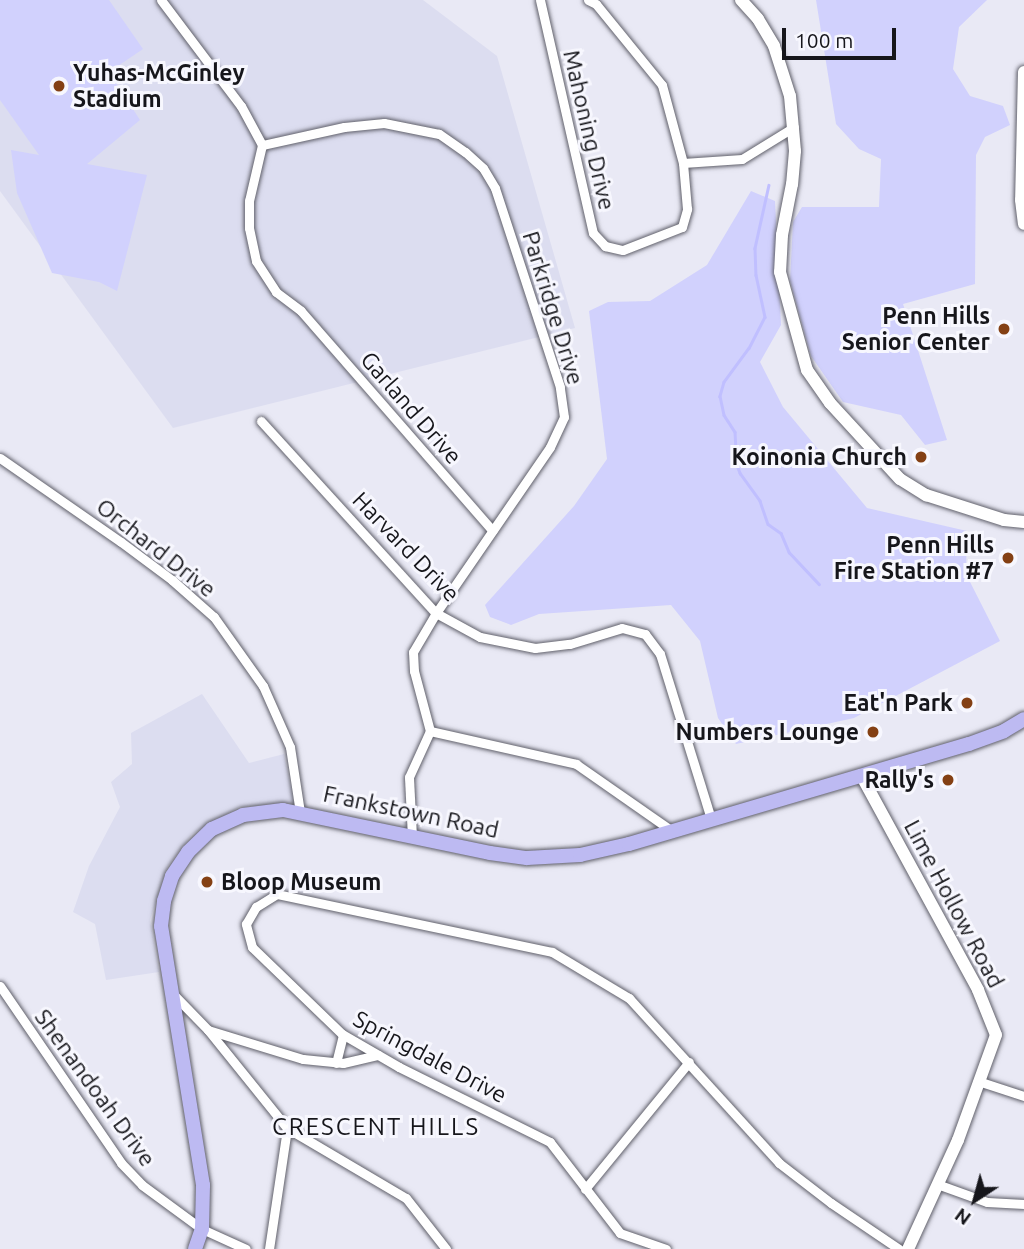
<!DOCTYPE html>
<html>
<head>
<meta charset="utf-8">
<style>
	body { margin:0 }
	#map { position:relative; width:1024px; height:1249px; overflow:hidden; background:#e9e9f5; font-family:Ubuntu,sans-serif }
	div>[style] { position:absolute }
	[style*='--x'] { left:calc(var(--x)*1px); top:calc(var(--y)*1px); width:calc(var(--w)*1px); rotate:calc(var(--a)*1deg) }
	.built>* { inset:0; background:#dcddf0 }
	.green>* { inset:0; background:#d1d1fd }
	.stream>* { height:2.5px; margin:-1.25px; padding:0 1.25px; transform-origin:1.25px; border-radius:1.25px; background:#c0bfff }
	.roads { filter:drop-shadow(0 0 2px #60606a) drop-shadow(0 0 2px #60606a) }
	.street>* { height:9px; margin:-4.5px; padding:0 4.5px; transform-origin:4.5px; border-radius:4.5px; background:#fff }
	.secondary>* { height:12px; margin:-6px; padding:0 6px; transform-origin:6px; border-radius:6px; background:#fff }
	.primary>* { height:14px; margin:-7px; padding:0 7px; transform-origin:7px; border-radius:7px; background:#bdbaf2 }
	.dots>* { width:19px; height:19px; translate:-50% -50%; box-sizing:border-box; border:4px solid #f7f7fe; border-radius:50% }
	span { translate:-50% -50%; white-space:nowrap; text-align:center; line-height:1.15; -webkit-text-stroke:6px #f7f7fe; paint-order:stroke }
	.poi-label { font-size:23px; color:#16161b; font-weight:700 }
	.left { translate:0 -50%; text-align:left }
	.right { translate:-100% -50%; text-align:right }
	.street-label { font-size:23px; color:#16161b }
	.neighbourhood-label { font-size:24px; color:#16161b; letter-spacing:2px }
	.north { position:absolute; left:940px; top:1165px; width:70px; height:70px; -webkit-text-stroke:5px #f7f7fe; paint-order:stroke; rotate:216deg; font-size:19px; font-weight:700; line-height:28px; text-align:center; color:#16161b }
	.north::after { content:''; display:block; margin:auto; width:24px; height:32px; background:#16161b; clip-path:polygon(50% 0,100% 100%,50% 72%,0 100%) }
	.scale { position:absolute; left:782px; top:28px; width:114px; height:32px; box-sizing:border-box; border:4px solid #16161b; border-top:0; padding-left:9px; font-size:21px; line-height:24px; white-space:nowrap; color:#16161b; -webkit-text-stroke:5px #f7f7fe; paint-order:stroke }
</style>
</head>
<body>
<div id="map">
	<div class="built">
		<div style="clip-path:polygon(0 0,423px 0,497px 56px,575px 328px,173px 428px,0 191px)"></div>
		<div style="clip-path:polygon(202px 694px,249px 763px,284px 754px,294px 803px,239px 807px,192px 834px,167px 867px,150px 920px,159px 972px,106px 980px,95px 924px,73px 912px,89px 866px,120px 807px,111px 782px,132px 764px,131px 733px)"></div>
	</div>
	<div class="green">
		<div style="clip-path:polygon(0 0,109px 0,143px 49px,109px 72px,140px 120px,87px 164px,147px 175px,117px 291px,99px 282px,52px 273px,17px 193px,11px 150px,39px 155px,0 100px)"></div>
		<div style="clip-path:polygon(816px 0,987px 0,959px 27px,953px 69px,970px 96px,1003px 106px,1010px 125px,985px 137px,976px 155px,975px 284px,903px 304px,947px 440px,925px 445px,901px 415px,843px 402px,811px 356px,790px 281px,793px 222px,802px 207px,879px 207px,881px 159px,859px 149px,836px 124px)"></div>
		<div style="clip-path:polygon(751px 191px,775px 201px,781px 325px,760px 362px,783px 407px,867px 508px,967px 531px,966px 574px,1000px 641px,854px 718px,736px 744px,718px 718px,700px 641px,671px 605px,539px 614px,511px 625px,490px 617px,485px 605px,574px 506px,607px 459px,589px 311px,608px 302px,650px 301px,707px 265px)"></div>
	</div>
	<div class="stream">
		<div style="--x:769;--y:185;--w:65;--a:102.5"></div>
		<div style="--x:755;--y:248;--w:27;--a:88"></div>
		<div style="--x:756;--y:275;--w:43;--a:77.9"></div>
		<div style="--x:765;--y:317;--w:35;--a:117"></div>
		<div style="--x:749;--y:348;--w:42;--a:126.3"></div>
		<div style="--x:724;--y:382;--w:15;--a:106"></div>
		<div style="--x:720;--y:396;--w:19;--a:78"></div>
		<div style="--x:724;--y:415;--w:20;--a:57"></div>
		<div style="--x:735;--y:432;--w:33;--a:87"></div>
		<div style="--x:737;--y:465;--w:9;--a:69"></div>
		<div style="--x:740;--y:473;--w:34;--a:54"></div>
		<div style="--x:760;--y:501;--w:24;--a:71"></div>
		<div style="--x:768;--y:524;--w:16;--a:35"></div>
		<div style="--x:781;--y:533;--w:21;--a:67"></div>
		<div style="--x:789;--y:552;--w:44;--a:46.8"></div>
	</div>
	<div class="roads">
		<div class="street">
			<div style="--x:161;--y:0;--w:133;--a:53"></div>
			<div style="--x:241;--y:106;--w:44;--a:61.7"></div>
			<div style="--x:540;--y:0;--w:239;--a:77.2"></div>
			<div style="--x:593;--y:233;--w:18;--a:47"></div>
			<div style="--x:605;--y:246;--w:18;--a:13"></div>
			<div style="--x:623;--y:250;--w:63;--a:-21.3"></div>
			<div style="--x:682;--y:227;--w:19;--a:-74"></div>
			<div style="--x:687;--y:209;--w:46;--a:-95"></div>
			<div style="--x:683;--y:163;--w:81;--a:-105.1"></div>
			<div style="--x:662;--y:85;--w:104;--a:-129.2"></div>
			<div style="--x:596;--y:4;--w:9;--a:-153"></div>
			<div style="--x:683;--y:163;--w:59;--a:-3.9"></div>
			<div style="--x:742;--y:159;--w:61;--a:-31.6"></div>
			<div style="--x:261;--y:421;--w:260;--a:47.7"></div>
			<div style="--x:436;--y:613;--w:50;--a:28.6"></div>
			<div style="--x:480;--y:637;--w:56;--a:11.3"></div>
			<div style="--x:535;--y:648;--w:35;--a:-7"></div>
			<div style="--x:570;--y:644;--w:54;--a:-17.1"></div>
			<div style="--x:622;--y:628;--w:24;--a:15"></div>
			<div style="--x:645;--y:634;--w:25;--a:53"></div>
			<div style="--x:660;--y:654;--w:173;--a:72.8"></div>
			<div style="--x:0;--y:458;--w:147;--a:34.8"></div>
			<div style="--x:121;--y:542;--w:64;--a:36.7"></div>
			<div style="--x:172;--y:580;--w:56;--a:41.4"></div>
			<div style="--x:214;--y:617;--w:85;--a:54.6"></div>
			<div style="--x:263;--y:686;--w:67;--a:66.1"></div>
			<div style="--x:290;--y:747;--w:66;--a:81.3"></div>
			<div style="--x:430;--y:731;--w:150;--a:12.7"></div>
			<div style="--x:576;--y:764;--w:117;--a:34.9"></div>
			<div style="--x:412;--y:837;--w:60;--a:-92.9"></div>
			<div style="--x:409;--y:777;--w:51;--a:-65.5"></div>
			<div style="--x:430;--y:731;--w:62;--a:-104.9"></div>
			<div style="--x:414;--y:671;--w:19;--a:-93"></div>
			<div style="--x:413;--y:652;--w:45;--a:-59.5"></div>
			<div style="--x:436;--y:613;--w:201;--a:-55.5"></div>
			<div style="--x:550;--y:447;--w:33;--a:-65"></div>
			<div style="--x:564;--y:417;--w:30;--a:-98"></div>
			<div style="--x:560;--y:387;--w:209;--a:-108.1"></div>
			<div style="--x:495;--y:188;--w:23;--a:-121"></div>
			<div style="--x:483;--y:168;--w:24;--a:-138"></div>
			<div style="--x:465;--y:152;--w:32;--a:-145"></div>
			<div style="--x:439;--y:134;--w:56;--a:-168.7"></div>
			<div style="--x:384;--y:123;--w:40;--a:174.3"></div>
			<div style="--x:344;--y:127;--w:84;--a:167.6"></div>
			<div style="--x:262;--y:145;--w:57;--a:103.1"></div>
			<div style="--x:249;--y:201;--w:27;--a:90"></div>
			<div style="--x:249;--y:228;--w:34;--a:78"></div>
			<div style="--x:256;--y:261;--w:37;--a:57"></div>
			<div style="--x:276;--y:292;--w:31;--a:37"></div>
			<div style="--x:301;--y:311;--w:291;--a:48.9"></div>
			<div style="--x:0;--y:986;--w:214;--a:55.6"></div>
			<div style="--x:121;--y:1163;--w:30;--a:46"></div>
			<div style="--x:142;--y:1185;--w:74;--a:36.3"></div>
			<div style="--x:202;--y:1229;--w:48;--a:24.4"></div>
			<div style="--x:174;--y:995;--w:49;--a:45.8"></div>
			<div style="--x:208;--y:1030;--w:99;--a:17"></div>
			<div style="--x:303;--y:1059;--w:40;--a:5.7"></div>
			<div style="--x:343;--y:1063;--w:36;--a:-13"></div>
			<div style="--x:208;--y:1030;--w:126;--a:51.1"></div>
			<div style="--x:287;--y:1128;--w:138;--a:30.5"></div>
			<div style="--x:406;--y:1198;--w:65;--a:51.9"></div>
			<div style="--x:336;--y:1063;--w:29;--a:-76"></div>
			<div style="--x:981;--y:1082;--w:45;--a:18"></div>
			<div style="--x:937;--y:1184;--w:53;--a:19.8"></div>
			<div style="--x:987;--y:1202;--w:37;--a:3"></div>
			<div style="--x:585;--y:1189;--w:164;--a:-50.7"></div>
			<div style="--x:269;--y:1249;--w:122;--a:-81.5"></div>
			<div style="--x:666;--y:1249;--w:49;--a:-160.8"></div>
			<div style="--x:620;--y:1233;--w:115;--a:-127.6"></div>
			<div style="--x:550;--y:1142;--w:169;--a:-153.6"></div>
			<div style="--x:399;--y:1067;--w:66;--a:-149.9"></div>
			<div style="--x:342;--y:1034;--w:125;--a:-136"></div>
			<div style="--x:252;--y:947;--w:24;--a:-105"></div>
			<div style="--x:246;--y:924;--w:20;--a:-60"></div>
			<div style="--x:256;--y:907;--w:25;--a:-32"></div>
			<div style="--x:277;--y:894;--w:281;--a:11.9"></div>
			<div style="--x:552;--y:952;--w:90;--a:30.9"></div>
			<div style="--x:629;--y:998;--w:223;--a:47.7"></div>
			<div style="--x:779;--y:1163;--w:66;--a:37.6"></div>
			<div style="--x:831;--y:1203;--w:82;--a:34.1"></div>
		</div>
		<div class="secondary">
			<div style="--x:741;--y:0;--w:25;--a:48"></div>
			<div style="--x:758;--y:19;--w:31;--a:59"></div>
			<div style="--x:774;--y:46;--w:52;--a:72.3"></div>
			<div style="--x:790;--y:96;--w:55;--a:84.8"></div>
			<div style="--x:795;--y:151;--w:33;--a:95"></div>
			<div style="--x:792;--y:184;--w:52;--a:101.1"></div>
			<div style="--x:782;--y:235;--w:37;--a:93"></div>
			<div style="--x:780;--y:272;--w:102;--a:74.6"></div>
			<div style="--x:807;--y:370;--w:40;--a:55.1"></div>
			<div style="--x:830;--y:403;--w:103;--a:47.4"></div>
			<div style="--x:900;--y:479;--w:31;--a:32"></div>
			<div style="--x:926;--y:495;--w:82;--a:17.8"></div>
			<div style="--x:1004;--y:520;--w:20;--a:6"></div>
			<div style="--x:1024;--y:72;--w:128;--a:91.3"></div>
			<div style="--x:1021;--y:200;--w:24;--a:83"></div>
			<div style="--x:861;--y:775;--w:245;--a:61.4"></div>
			<div style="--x:978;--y:990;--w:48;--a:68.2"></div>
			<div style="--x:996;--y:1035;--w:112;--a:109.9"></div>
			<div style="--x:958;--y:1140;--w:120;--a:114.6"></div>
		</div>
		<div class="primary">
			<div style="--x:195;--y:1249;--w:21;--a:-71"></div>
			<div style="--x:202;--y:1229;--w:44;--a:-88.7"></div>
			<div style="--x:203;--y:1185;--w:262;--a:-99.2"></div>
			<div style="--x:161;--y:926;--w:25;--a:-83"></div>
			<div style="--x:164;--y:901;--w:26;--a:-72"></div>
			<div style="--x:172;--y:876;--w:29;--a:-56"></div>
			<div style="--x:188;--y:852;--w:33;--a:-44"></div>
			<div style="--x:212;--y:829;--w:34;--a:-24"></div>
			<div style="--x:243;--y:815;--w:40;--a:-7.1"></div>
			<div style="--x:283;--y:810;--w:211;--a:11.7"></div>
			<div style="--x:490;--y:853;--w:37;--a:8"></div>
			<div style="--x:527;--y:858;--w:53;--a:-3.2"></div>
			<div style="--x:580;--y:855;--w:50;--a:-12.7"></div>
			<div style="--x:629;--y:844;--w:354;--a:-16.4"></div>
			<div style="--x:969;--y:744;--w:37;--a:-20"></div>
			<div style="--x:1004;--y:731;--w:23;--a:-31"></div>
		</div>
	</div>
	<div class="dots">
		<div style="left:59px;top:86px;background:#844014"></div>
		<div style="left:1004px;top:329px;background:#844014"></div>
		<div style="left:921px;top:457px;background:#844014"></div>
		<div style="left:1008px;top:558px;background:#844014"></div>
		<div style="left:967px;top:703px;background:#844014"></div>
		<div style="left:873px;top:732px;background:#844014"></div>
		<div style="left:948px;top:780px;background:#844014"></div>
		<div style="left:207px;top:882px;background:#844014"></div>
	</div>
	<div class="poi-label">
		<span class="left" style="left:73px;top:86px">Yuhas-McGinley<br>Stadium</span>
		<span class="right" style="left:990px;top:329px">Penn Hills<br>Senior Center</span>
		<span class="right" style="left:907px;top:457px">Koinonia Church</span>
		<span class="right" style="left:994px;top:558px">Penn Hills<br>Fire Station #7</span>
		<span class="right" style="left:953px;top:703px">Eat'n Park</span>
		<span class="right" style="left:859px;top:732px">Numbers Lounge</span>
		<span class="right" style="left:934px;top:780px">Rally's</span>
		<span class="left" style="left:221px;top:882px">Bloop Museum</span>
	</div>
	<div class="street-label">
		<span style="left:589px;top:130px;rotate:77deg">Mahoning Drive</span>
		<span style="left:553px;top:308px;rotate:73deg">Parkridge Drive</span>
		<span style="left:411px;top:408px;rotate:49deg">Garland Drive</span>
		<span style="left:406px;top:547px;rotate:46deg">Harvard Drive</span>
		<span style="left:156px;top:548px;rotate:38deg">Orchard Drive</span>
		<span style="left:411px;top:812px;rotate:12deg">Frankstown Road</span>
		<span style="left:954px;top:904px;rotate:62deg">Lime Hollow Road</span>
		<span style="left:430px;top:1057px;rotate:28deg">Springdale Drive</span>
		<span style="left:95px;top:1088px;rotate:54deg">Shenandoah Drive</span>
	</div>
	<div class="neighbourhood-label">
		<span style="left:376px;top:1127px">CRESCENT HILLS</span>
	</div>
	<div class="north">N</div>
	<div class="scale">100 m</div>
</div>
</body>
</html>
